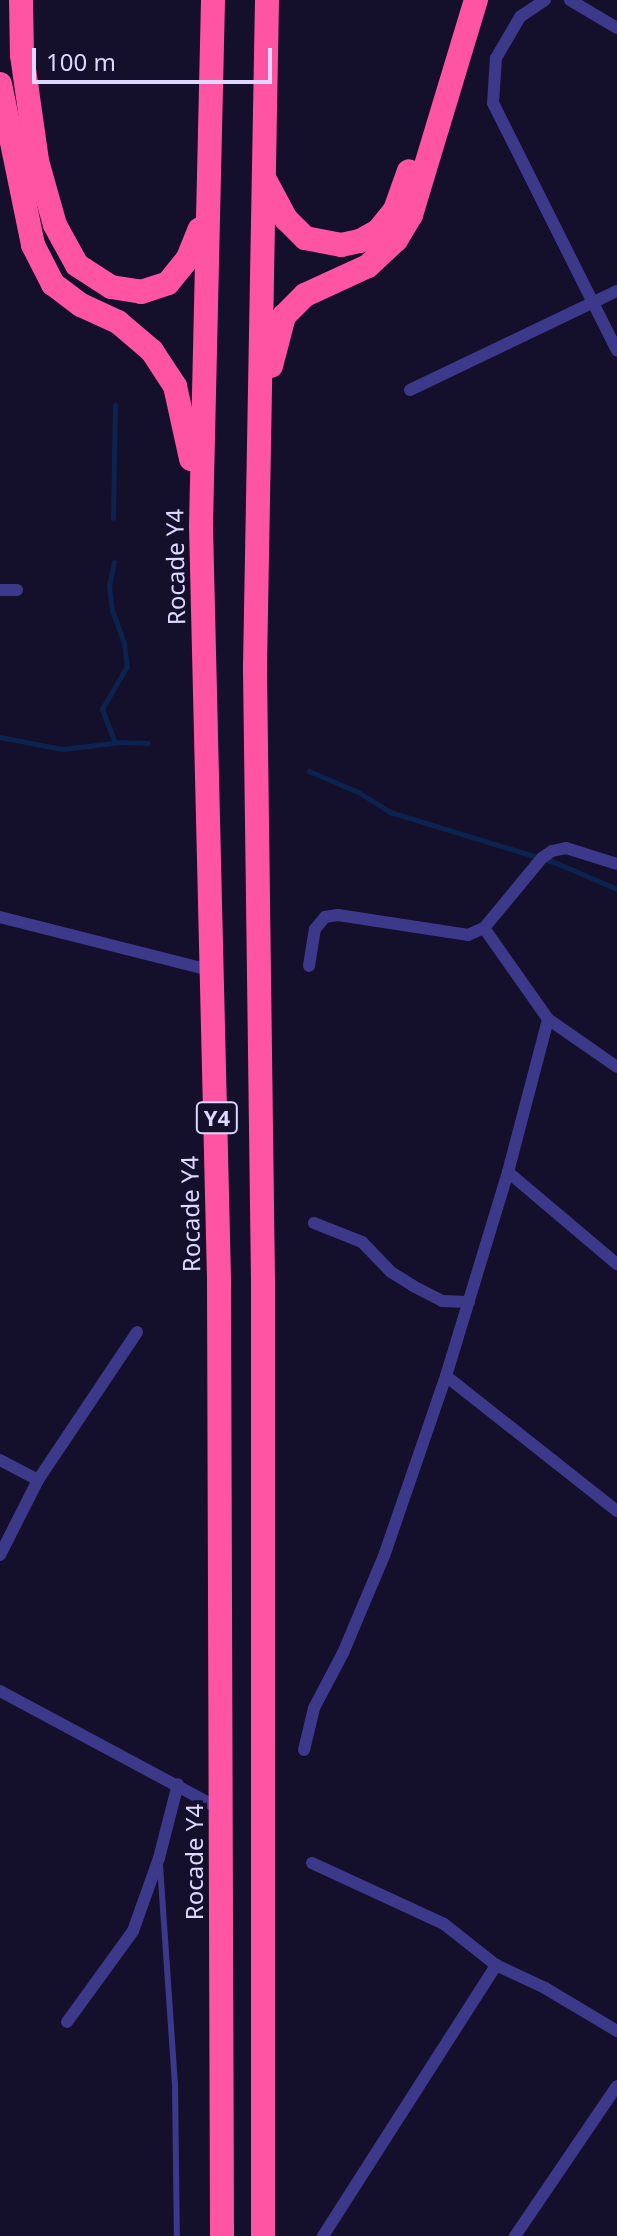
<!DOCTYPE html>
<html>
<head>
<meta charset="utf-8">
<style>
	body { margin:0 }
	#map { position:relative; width:617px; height:2236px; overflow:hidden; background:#140f2a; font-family:"Noto Sans",sans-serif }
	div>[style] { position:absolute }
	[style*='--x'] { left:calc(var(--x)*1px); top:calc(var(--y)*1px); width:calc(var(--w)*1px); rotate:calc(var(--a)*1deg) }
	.stream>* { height:5px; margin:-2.5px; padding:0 2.5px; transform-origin:2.5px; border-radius:2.5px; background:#0b234e }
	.lane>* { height:6px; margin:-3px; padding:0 3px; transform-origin:3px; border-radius:3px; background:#3d398a }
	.street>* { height:12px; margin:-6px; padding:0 6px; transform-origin:6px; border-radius:6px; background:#3d398a }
	.highway>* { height:24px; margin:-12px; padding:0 12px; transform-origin:12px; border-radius:12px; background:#ff53a4 }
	span { translate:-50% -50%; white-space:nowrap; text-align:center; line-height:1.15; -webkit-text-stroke:8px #140f2a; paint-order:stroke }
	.shield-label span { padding:2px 6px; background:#140f2a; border:2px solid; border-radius:6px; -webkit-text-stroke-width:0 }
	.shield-label { font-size:22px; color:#ddd8ff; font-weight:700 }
	.street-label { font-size:24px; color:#ddd8ff }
	.scale { position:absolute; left:32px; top:48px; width:240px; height:36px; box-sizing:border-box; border:4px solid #ddd8ff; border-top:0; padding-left:10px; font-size:24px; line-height:28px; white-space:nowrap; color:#ddd8ff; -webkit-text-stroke:6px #140f2a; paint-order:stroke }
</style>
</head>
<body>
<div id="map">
	<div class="stream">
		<div style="--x:113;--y:518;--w:113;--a:-89"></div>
		<div style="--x:114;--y:562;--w:25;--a:102"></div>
		<div style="--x:109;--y:586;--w:24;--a:83"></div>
		<div style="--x:112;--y:610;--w:35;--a:70"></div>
		<div style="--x:124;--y:643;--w:23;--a:83"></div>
		<div style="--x:127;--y:666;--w:50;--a:120.2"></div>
		<div style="--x:102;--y:709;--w:36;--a:69"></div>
		<div style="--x:0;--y:737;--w:63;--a:11"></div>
		<div style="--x:62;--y:749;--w:60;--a:-6.7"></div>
		<div style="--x:122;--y:742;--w:26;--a:2"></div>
		<div style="--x:309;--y:771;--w:53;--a:23.2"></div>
		<div style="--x:358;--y:792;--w:38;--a:32"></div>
		<div style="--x:390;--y:812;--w:171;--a:17"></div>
		<div style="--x:554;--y:862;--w:69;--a:23.2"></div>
	</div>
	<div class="lane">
		<div style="--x:160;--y:1865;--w:219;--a:86.1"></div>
		<div style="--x:175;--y:2083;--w:153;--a:89.3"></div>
	</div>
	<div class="street">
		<div style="--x:545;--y:0;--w:30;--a:146"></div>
		<div style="--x:520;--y:17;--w:48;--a:120.3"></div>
		<div style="--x:496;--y:58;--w:45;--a:93.8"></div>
		<div style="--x:493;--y:103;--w:277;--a:63.4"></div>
		<div style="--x:570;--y:0;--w:55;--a:30.8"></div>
		<div style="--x:410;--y:390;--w:229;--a:-25.6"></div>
		<div style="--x:0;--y:590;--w:17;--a:0"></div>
		<div style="--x:0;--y:917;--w:221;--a:14.2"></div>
		<div style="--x:484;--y:928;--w:111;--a:54.9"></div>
		<div style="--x:548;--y:1019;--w:84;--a:34.8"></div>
		<div style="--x:309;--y:966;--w:37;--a:-81"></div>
		<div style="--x:315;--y:929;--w:16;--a:-50"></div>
		<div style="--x:325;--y:917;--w:13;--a:-9"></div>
		<div style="--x:338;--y:915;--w:132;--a:8.7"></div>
		<div style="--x:468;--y:935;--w:17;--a:-24"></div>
		<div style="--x:484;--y:928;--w:91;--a:-50.4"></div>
		<div style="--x:542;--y:858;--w:12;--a:-35"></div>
		<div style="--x:552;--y:851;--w:14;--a:-12"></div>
		<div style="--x:566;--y:848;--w:53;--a:17.4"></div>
		<div style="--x:508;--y:1172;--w:143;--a:40.2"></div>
		<div style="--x:314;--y:1223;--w:52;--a:21.6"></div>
		<div style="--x:362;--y:1242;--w:42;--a:46"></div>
		<div style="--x:391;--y:1272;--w:26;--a:32"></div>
		<div style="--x:413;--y:1286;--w:33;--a:27"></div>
		<div style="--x:442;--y:1301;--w:27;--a:2"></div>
		<div style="--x:446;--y:1376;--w:218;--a:38.3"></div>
		<div style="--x:0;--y:1460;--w:43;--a:27.8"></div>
		<div style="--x:0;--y:1555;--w:84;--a:-63.1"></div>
		<div style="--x:38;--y:1480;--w:178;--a:-56.2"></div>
		<div style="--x:0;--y:1691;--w:252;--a:28.2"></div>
		<div style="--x:304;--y:1750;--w:43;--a:-76.6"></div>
		<div style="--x:314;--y:1708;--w:62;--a:-62.2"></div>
		<div style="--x:343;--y:1653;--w:105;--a:-67.1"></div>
		<div style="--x:384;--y:1556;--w:190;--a:-71"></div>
		<div style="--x:446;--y:1376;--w:213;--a:-73.1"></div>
		<div style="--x:508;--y:1172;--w:158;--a:-75.3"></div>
		<div style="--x:312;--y:1863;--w:145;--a:24.8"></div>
		<div style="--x:444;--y:1924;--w:66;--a:38.3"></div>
		<div style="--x:496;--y:1965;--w:54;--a:25.1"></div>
		<div style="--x:545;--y:1988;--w:84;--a:30.8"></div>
		<div style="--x:67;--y:2022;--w:112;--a:-54"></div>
		<div style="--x:133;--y:1931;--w:77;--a:-70.4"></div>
		<div style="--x:159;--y:1858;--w:76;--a:-75.6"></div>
		<div style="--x:323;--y:2236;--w:322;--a:-57.4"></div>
		<div style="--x:515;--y:2236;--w:181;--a:-55.8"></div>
	</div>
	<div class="highway">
		<div style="--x:21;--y:0;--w:55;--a:89"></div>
		<div style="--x:22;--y:55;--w:107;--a:81.9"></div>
		<div style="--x:37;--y:161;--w:66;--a:74.3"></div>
		<div style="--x:55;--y:225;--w:46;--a:61.2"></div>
		<div style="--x:77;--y:265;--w:40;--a:32.9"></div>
		<div style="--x:111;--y:287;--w:30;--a:9"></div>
		<div style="--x:141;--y:292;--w:28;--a:-18"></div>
		<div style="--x:168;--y:283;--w:32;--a:-51"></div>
		<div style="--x:188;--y:258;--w:31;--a:-68"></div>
		<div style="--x:213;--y:0;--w:526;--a:91.31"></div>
		<div style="--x:201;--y:526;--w:754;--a:88.63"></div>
		<div style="--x:219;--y:1280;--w:956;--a:89.82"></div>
		<div style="--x:0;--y:84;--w:164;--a:78.4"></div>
		<div style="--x:33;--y:245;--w:44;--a:62.9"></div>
		<div style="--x:53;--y:284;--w:35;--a:37"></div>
		<div style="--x:81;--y:305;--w:41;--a:24.7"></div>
		<div style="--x:118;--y:322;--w:45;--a:40.5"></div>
		<div style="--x:152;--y:351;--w:42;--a:56.7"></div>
		<div style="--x:175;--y:386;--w:75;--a:77.6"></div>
		<div style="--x:264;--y:178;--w:47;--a:61.8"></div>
		<div style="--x:286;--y:219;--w:27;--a:45"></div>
		<div style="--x:305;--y:238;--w:37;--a:11"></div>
		<div style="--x:341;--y:245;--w:19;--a:-12"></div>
		<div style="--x:360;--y:241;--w:21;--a:-29"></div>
		<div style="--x:378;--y:231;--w:27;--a:-51"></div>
		<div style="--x:395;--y:210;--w:41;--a:-70.3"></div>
		<div style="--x:271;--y:366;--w:52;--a:-75.4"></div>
		<div style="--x:284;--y:316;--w:30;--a:-45"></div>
		<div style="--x:305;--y:295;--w:69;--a:-24.7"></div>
		<div style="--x:368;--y:266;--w:38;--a:-43"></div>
		<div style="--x:396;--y:240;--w:29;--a:-59"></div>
		<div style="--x:411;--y:215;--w:225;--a:-73.2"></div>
		<div style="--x:263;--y:2236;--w:955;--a:-90"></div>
		<div style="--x:263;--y:1281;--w:614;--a:-90.75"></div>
		<div style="--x:255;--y:667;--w:667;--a:-88.97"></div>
	</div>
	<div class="shield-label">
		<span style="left:217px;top:1118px">Y4</span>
	</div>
	<div class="street-label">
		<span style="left:175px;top:567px;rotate:-91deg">Rocade Y4</span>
		<span style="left:190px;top:1214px;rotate:-91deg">Rocade Y4</span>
		<span style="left:194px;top:1862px;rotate:-90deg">Rocade Y4</span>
	</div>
	<div class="scale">100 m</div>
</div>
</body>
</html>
